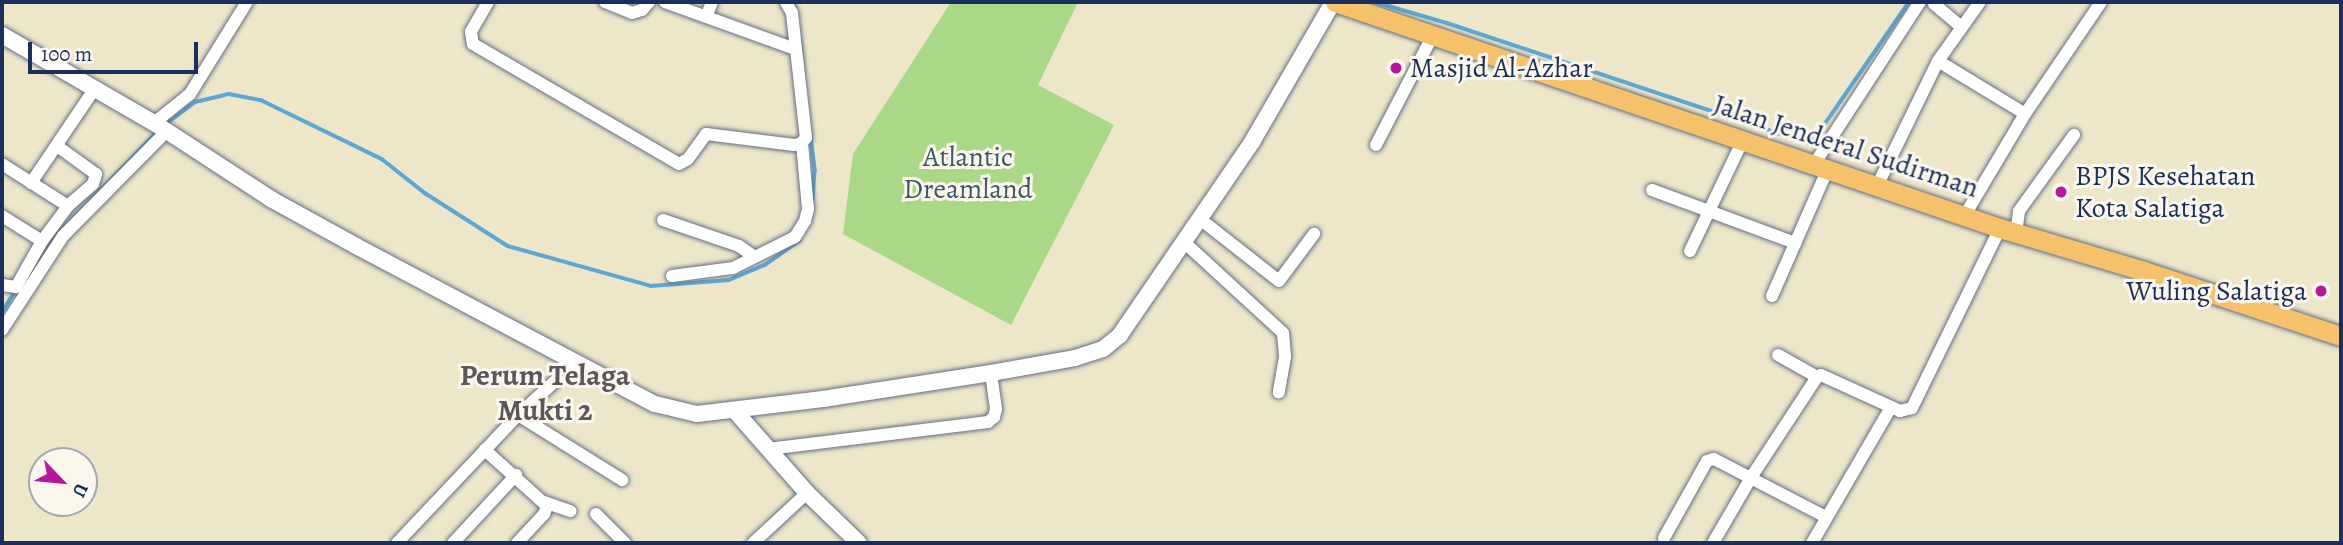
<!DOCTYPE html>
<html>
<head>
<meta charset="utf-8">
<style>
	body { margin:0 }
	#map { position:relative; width:2343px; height:545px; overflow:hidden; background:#ede6c9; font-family:Alegreya,serif }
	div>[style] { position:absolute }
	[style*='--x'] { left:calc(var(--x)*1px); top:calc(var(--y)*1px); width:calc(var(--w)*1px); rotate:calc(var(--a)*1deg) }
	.green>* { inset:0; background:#a9d886 }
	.stream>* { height:3.5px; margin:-1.75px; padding:0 1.75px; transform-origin:1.75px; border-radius:1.75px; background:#5ca8d5 }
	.roads { filter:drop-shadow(0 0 2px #646f83) drop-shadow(0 0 2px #646f83) }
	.minor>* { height:12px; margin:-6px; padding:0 6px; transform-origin:6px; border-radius:6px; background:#fff }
	.tertiary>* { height:16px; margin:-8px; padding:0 8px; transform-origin:8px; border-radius:8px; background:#fff }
	.primary>* { height:19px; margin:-9.5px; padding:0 9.5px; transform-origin:9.5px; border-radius:9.5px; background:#f5c16b }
	.dots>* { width:19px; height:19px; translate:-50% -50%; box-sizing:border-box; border:4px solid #fbf7ec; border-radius:50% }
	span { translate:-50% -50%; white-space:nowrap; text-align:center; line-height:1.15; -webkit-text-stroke:6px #fbf7ec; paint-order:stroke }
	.poi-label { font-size:28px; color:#1b2f5e }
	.left { translate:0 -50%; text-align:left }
	.right { translate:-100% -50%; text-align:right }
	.street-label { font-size:28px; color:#1b2f5e }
	.park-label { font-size:28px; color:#3e5968 }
	.neighbourhood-label { font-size:30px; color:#5b565c; font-weight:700 }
	.frame { position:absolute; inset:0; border:4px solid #1b2f5e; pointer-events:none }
	.north { position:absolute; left:28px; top:447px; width:70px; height:70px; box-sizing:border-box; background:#fbf7ec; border:2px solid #a1a7b3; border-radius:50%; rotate:116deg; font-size:19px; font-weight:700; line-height:28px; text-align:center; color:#1b2f5e }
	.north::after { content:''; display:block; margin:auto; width:24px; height:32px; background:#b5179e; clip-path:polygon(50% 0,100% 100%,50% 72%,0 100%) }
	.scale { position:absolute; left:28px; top:42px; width:170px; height:32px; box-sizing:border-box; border:4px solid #1b2f5e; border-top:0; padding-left:9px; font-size:21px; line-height:24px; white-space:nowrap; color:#1b2f5e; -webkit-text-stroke:5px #fbf7ec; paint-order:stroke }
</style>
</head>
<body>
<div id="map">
	<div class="green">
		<div style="clip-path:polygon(951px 2px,1078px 2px,1038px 85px,1114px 125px,1011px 325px,843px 234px,853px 154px)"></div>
	</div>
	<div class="stream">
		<div style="--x:794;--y:2;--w:51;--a:80.9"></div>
		<div style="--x:1375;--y:2;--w:75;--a:16.3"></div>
		<div style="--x:1447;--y:23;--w:384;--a:18.4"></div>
		<div style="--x:1811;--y:144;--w:173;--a:-55.4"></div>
		<div style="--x:166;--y:124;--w:36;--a:-37"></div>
		<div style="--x:195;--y:102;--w:26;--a:-13"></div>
		<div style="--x:220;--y:96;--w:9;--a:-13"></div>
		<div style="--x:229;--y:94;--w:33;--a:11"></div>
		<div style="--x:261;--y:100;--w:135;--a:26"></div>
		<div style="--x:382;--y:159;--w:55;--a:38.3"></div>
		<div style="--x:425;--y:193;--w:98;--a:32.6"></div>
		<div style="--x:508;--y:246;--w:148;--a:15.6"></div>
		<div style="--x:651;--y:286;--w:78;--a:-4.4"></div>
		<div style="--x:729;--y:280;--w:39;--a:-23"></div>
		<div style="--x:765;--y:265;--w:42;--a:-35.2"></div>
		<div style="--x:811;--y:136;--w:35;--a:83"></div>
		<div style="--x:815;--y:171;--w:27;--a:94"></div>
		<div style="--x:44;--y:249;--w:164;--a:-46"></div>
		<div style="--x:2;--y:312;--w:26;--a:-58"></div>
	</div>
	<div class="roads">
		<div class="minor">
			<div style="--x:488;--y:2;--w:34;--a:120"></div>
			<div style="--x:471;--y:32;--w:12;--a:81"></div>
			<div style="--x:473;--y:44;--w:238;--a:30.2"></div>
			<div style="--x:679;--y:164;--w:10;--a:-29"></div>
			<div style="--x:688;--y:159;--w:31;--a:-54"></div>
			<div style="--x:706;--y:134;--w:89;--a:7.1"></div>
			<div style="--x:794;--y:145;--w:6;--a:-9"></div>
			<div style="--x:800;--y:144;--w:8;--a:-45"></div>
			<div style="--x:806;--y:138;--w:126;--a:-96.4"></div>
			<div style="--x:792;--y:13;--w:13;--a:-119"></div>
			<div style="--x:605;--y:2;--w:29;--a:22"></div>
			<div style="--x:632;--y:13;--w:10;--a:-17"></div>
			<div style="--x:642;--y:10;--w:11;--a:-49"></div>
			<div style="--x:665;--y:2;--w:138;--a:19.9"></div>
			<div style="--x:1934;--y:4;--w:34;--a:40"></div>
			<div style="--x:706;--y:17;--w:16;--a:-68"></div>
			<div style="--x:1938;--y:61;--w:102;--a:31.3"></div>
			<div style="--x:154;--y:123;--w:46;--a:-38.9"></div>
			<div style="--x:190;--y:94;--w:108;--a:-58.2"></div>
			<div style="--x:1376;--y:145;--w:124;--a:-62.6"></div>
			<div style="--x:57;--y:146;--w:48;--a:35.7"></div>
			<div style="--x:96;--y:174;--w:10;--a:107"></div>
			<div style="--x:93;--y:184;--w:33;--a:139"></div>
			<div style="--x:2;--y:164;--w:78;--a:32.5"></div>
			<div style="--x:68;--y:206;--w:44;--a:126.6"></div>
			<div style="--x:42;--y:241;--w:53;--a:119.5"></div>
			<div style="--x:16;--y:287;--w:14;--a:-172"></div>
			<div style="--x:1813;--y:166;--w:196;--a:-56.9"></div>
			<div style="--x:31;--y:183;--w:115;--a:-56"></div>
			<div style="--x:1877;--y:186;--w:139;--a:-64"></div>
			<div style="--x:1938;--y:61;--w:72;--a:-54.6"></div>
			<div style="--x:1652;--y:190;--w:153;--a:20.3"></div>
			<div style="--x:1965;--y:215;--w:117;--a:-59.3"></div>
			<div style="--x:2025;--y:114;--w:135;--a:-55.8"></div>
			<div style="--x:2;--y:216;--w:47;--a:32"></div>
			<div style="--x:1200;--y:219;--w:100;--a:38.1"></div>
			<div style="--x:1279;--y:281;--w:59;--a:-53.3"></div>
			<div style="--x:663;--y:220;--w:80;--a:18.9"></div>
			<div style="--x:739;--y:246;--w:19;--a:35"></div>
			<div style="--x:2016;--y:233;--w:22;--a:-82"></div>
			<div style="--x:2019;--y:211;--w:94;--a:-54.1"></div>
			<div style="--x:1184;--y:242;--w:134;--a:42.6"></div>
			<div style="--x:1283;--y:333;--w:24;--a:85"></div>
			<div style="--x:1285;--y:357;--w:36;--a:100"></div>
			<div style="--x:1690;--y:251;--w:121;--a:-64.5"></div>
			<div style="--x:672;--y:276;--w:62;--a:-7.5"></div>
			<div style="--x:733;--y:268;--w:69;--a:-26.6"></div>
			<div style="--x:795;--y:237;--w:19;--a:-58"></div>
			<div style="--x:805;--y:221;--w:12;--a:-76"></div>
			<div style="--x:808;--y:209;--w:66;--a:-95.2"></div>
			<div style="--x:1772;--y:296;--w:137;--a:-66.3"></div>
			<div style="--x:2;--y:330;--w:112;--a:-57"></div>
			<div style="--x:63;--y:236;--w:148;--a:-45.3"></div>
			<div style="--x:1778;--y:355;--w:45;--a:29.4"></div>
			<div style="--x:518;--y:415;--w:123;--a:32"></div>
			<div style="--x:768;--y:449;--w:222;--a:-7"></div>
			<div style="--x:988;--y:422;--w:8;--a:-40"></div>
			<div style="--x:994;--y:417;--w:8;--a:-76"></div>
			<div style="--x:996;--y:409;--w:36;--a:-98"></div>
			<div style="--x:544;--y:502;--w:28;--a:19"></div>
			<div style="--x:596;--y:514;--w:41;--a:45"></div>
			<div style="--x:1664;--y:538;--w:88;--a:-60.8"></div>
			<div style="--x:1707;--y:461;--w:7;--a:-16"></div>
			<div style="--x:1714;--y:459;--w:126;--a:27.4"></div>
			<div style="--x:397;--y:543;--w:128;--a:-46.6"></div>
			<div style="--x:453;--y:543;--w:93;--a:-47.2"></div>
			<div style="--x:517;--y:543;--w:40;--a:-47"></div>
			<div style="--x:544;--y:514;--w:9;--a:-69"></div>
			<div style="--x:547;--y:506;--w:84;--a:-137.9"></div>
			<div style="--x:485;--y:450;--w:48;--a:-46.7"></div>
			<div style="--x:518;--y:415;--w:79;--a:-42.4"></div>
			<div style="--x:753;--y:543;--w:74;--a:-42.8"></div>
			<div style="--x:1713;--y:543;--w:78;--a:-59.8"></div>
			<div style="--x:1752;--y:476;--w:118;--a:-56.7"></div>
			<div style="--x:1817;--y:377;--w:4;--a:-27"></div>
			<div style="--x:1821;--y:375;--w:87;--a:24.5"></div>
			<div style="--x:1900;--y:411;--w:12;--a:-14"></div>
			<div style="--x:1912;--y:408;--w:200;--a:-63.9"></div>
			<div style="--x:1812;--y:543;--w:157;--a:-59.8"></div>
		</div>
		<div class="tertiary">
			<div style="--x:2;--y:35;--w:181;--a:30.1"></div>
			<div style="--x:159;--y:126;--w:134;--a:33.1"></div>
			<div style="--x:271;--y:199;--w:97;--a:28.9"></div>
			<div style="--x:356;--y:246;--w:338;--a:27.9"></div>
			<div style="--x:655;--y:404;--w:43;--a:13.4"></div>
			<div style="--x:697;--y:414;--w:127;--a:-6.8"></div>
			<div style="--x:823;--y:399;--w:170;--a:-8.8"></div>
			<div style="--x:991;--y:373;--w:85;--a:-10.1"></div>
			<div style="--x:1075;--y:358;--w:29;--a:-18"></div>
			<div style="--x:1103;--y:349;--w:22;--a:-39"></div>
			<div style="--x:1120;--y:335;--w:234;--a:-55.6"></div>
			<div style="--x:1252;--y:142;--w:162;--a:-59.9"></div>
			<div style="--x:735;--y:411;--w:109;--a:48.7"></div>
			<div style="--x:807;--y:493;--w:72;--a:43.9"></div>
		</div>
		<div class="primary">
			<div style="--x:1335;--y:2;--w:702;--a:18.77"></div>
			<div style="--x:2000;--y:228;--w:150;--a:16.6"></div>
			<div style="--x:2144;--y:271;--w:207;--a:18.3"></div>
		</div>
	</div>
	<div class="dots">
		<div style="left:1396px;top:68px;background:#b5179e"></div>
		<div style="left:2061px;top:192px;background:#b5179e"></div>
		<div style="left:2321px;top:291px;background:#b5179e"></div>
	</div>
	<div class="poi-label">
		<span class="left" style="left:1410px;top:68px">Masjid Al-Azhar</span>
		<span class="left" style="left:2075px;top:192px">BPJS Kesehatan<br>Kota Salatiga</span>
		<span class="right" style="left:2307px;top:291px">Wuling Salatiga</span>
	</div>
	<div class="street-label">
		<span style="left:1846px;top:146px;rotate:18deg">Jalan Jenderal Sudirman</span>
	</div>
	<div class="park-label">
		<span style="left:968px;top:173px">Atlantic<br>Dreamland</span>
	</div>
	<div class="neighbourhood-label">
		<span style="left:545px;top:392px">Perum Telaga<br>Mukti 2</span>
	</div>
	<div class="frame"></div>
	<div class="north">U</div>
	<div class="scale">100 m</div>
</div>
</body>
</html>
